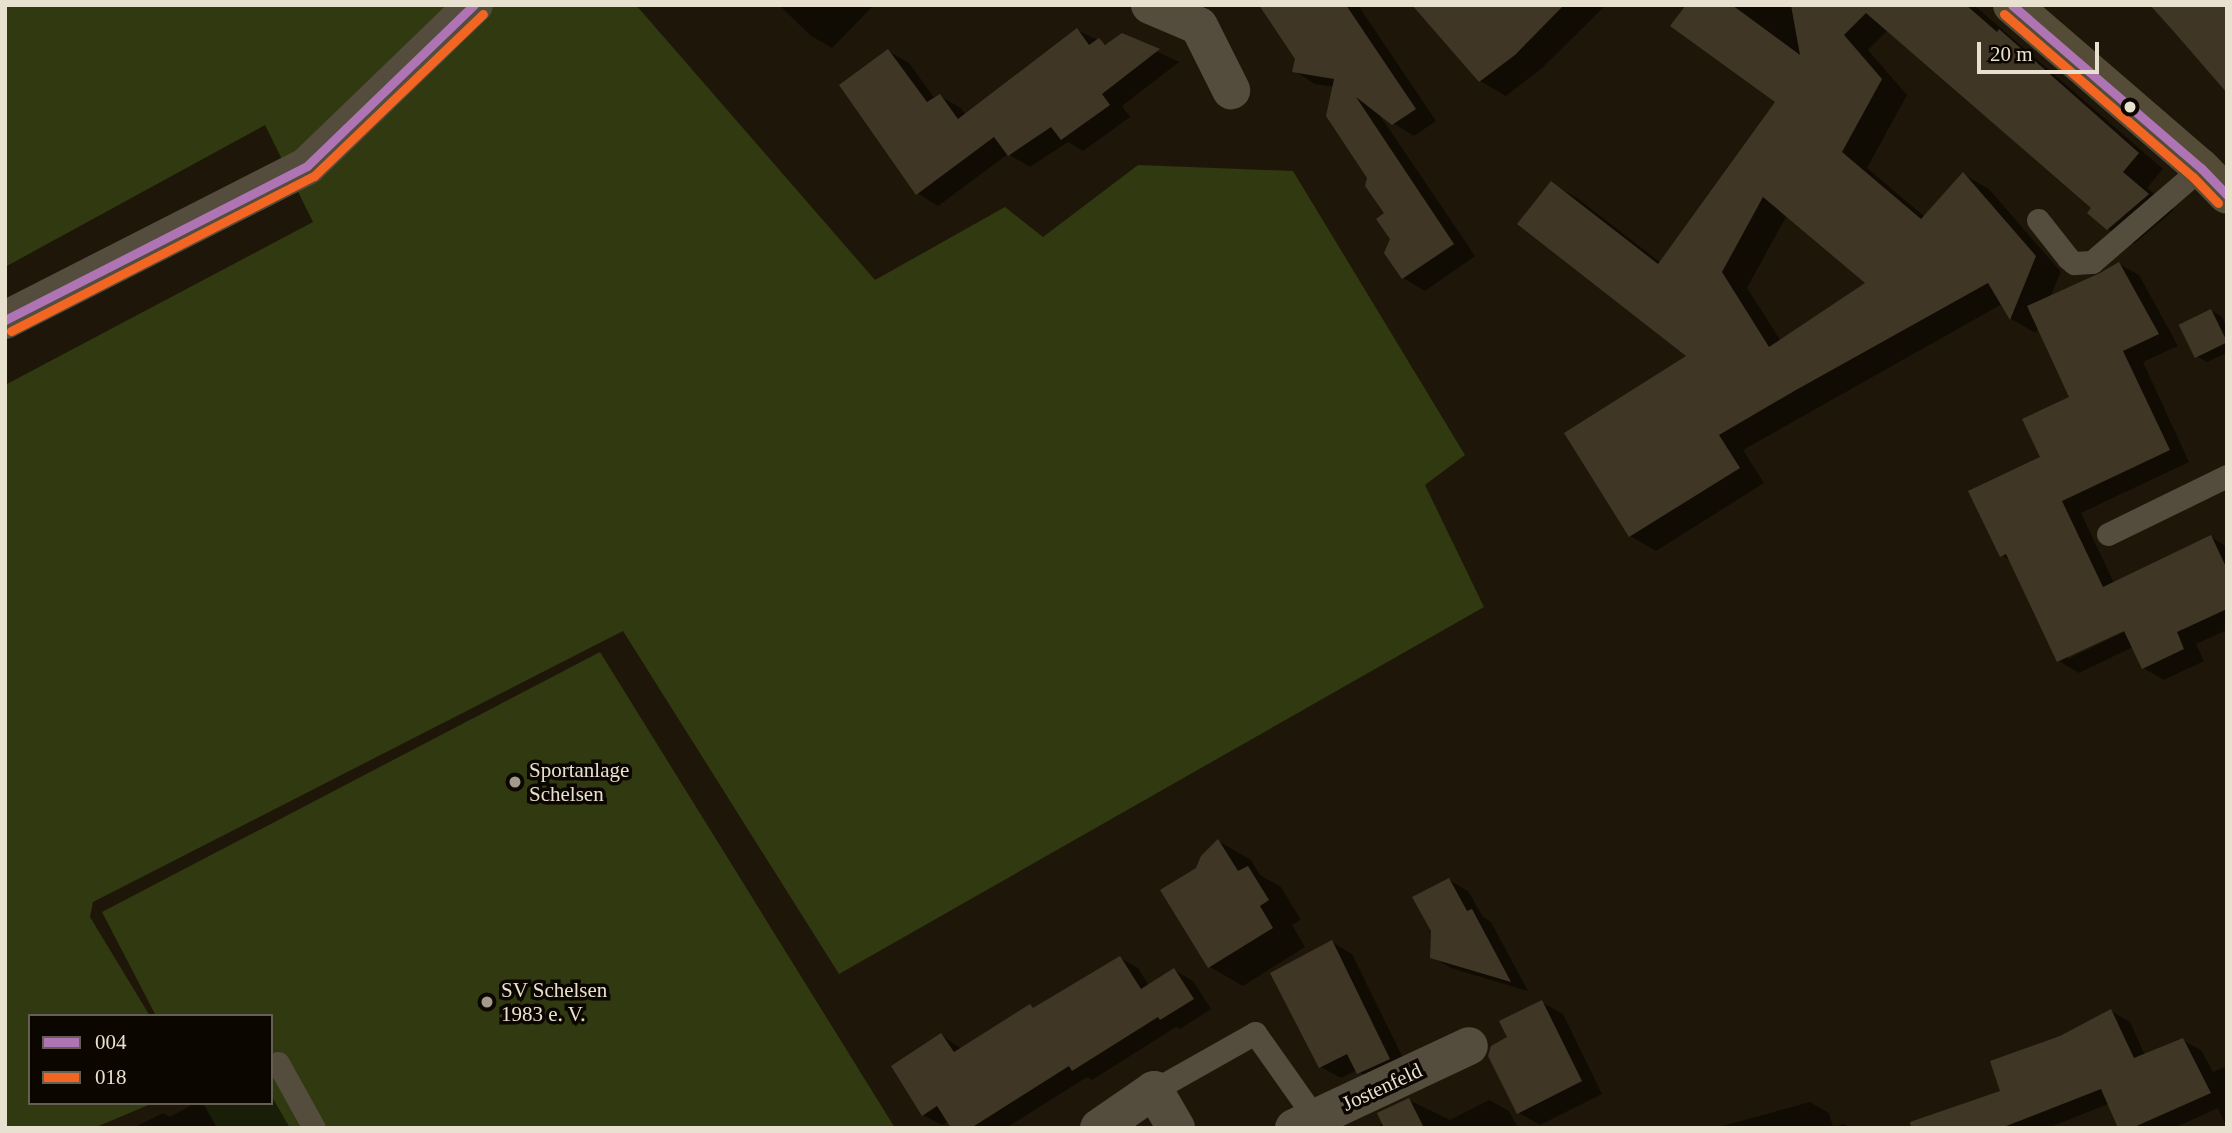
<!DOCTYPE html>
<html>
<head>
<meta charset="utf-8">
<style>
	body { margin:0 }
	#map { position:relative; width:2232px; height:1133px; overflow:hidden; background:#1e1709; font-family:"Times New Roman",serif }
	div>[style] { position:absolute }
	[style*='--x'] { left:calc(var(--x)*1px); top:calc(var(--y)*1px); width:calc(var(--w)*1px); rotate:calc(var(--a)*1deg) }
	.green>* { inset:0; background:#30390f }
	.shadow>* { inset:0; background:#0007 }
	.building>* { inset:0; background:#403626; transform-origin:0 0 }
	.lane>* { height:23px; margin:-11.5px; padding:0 11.5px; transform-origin:11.5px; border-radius:11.5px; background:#544c3c }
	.street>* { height:38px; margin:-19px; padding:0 19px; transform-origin:19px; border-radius:19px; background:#544c3c }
	.secondary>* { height:38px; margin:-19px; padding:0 19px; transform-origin:19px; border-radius:19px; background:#554c38 }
	.bus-1>* { height:9px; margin:-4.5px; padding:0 4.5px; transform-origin:4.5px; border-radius:4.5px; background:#ae74b4 }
	.bus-2>* { height:9px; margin:-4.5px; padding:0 4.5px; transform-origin:4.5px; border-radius:4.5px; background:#f26522 }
	.dots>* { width:19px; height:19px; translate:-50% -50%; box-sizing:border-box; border:4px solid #0b0600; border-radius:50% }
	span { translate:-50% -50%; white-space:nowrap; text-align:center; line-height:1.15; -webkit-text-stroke:7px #0b0600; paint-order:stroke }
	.poi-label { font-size:21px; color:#e9e1cf }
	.left { translate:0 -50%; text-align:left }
	.street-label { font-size:21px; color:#e9e1cf }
	.frame { position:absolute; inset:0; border:7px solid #e9e1cf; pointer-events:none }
	.legend { position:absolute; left:28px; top:1014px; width:245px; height:91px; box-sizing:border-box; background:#0b0600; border:2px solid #645e53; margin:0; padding:9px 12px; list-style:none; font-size:21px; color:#e9e1cf }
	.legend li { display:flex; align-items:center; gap:14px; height:35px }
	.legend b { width:35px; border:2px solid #645e53 }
	.scale { position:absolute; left:1977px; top:42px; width:122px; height:32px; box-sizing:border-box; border:4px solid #e9e1cf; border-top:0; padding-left:9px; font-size:21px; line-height:24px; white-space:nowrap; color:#e9e1cf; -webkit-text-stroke:5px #0b0600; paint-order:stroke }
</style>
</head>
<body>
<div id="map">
	<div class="green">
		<div style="clip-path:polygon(5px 5px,636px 5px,875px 280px,1005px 207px,1043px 237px,1138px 165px,1293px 171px,1465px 455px,1425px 485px,1484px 607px,839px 974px,623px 631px,93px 902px,90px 917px,150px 1016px,30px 1016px,30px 1103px,153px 1103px,94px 1128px,5px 1128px,5px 385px,313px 222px,265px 125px,5px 267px)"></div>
		<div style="clip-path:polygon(600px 652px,895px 1128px,217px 1128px,203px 1103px,271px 1103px,271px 1016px,156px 1016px,102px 912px)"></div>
	</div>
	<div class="shadow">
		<div style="clip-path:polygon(779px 5px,874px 5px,832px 48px,811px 36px)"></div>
		<div style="clip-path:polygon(1261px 5px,1358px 5px,1436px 121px,1414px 136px,1379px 114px,1475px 256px,1425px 291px,1403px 278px,1386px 214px,1334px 87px,1315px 84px,1294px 71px,1297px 59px)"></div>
		<div style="clip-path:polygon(1414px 5px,1606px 5px,1541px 69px,1506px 96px,1480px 81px)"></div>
		<div style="clip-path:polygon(evenodd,1688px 5px,1974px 5px,2163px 169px,2147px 188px,2174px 210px,2134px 244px,2108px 229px,2089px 213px,2093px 207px,1888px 30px,1868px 50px,1907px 95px,1867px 168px,1925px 217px,1963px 174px,1989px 189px,2061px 272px,2050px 297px,2119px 264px,2139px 275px,2178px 346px,2143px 362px,2189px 462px,2081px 513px,2114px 583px,2211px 537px,2227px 547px,2227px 630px,2196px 644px,2204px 661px,2164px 680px,2143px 668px,2133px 647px,2079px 673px,2059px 661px,2011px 561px,2002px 555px,2071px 398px,2038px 327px,2036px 333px,2011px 319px,2002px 304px,1743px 450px,1764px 483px,1656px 551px,1630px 536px,1689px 356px,1552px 184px,1577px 198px,1661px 263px,1777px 102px,1688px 5px,1787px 215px,1868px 283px,1781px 341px,1747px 288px,1787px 215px,1688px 5px,2131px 625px,2132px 628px,2068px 659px,2068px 655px,2131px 625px)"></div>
		<div style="clip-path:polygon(1077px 30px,1108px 45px,1122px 35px,1179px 62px,1122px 106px,1130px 117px,1083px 151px,1068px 142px,1030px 167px,1008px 154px,938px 206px,917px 193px,888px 51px,909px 63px,935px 99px,940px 96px,961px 108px,966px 115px)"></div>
		<div style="clip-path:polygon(2211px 310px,2222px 317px,2227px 327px,2227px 353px,2207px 362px,2196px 356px)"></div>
		<div style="clip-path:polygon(1218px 841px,1251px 860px,1260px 875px,1281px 887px,1301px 920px,1292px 925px,1305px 947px,1243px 986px,1210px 967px)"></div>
		<div style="clip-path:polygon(1449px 880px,1468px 891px,1483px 917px,1491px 922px,1528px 991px,1451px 968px,1432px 957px)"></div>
		<div style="clip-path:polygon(1332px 942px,1352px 954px,1409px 1070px,1379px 1085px,1357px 1070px,1341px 1078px,1321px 1067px)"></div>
		<div style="clip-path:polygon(1120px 958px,1138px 968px,1149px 986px,1174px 970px,1193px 981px,1211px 1009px,1180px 1029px,1176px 1027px,1092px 1080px,1087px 1077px,1006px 1128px,953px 1128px,949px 1121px,942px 1125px,923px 1115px,941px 1035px,962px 1049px,1030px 1006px,1035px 1009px)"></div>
		<div style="clip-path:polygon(1541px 1002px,1563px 1014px,1602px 1094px,1540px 1125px,1519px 1113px,1510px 1038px)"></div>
		<div style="clip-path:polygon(2111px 1011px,2130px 1022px,2145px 1055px,2182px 1040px,2201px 1050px,2213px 1072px,2227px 1066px,2227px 1128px,2218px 1108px,2174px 1128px,2120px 1128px,2108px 1104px,2048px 1128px,1931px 1128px,2003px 1092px,2060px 1038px)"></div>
		<div style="clip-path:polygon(271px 1095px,290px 1128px,133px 1128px,163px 1113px,170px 1117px,195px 1103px,271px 1103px)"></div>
		<div style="clip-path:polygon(1409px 1100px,1450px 1120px,1489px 1100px,1509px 1111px,1518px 1128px,1377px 1128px)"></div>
		<div style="clip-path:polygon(1810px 1102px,1829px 1113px,1833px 1127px,1844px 1124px,1851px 1128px,1715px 1128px)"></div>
	</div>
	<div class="building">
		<div style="clip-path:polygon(1259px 5px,1346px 5px,1416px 109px,1392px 125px,1356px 97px,1454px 244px,1402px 279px,1384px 253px,1390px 239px,1376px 219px,1384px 213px,1365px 186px,1367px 178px,1326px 116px,1334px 79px,1292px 72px,1295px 59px)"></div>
		<div style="clip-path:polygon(1412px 5px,1564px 5px,1515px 55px,1479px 82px)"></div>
		<div style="clip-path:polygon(evenodd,1686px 5px,1732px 5px,1800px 55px,1791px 5px,1966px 5px,1997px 32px,1999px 29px,2139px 153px,2123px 172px,2149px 194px,2107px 230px,2087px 213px,2091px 208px,1866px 13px,1844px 35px,1882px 79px,1842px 152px,1921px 219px,1963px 172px,2036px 256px,2010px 320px,1988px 283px,1796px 390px,1719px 435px,1740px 468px,1629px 537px,1564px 433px,1686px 356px,1517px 224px,1551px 181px,1658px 264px,1775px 102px,1670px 26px,1686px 5px,1763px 197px,1865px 283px,1769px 347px,1722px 272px,1763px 197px)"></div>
		<div style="clip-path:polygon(2150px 5px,2227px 5px,2227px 93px,2176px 34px)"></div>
		<div style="clip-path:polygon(1077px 28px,1089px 45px,1099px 38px,1105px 45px,1122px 33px,1160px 49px,1102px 94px,1110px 105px,1061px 140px,1051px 127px,1008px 156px,994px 137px,916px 195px,839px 85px,888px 49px,927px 102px,940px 94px,958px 119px)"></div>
		<div style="clip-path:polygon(2119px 262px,2159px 334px,2123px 351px,2170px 450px,2062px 501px,2103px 587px,2211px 535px,2227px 569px,2227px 609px,2177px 632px,2184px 649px,2142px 669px,2124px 631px,2057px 662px,2006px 554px,2000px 557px,1968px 491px,2040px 457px,2022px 419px,2069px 397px,2027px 306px,2100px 273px)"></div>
		<div style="left:2211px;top:309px;width:37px;height:36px;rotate:64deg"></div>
		<div style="clip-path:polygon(1218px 839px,1238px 871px,1248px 866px,1269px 900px,1260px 906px,1273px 928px,1208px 968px,1160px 890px,1196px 868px,1201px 856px)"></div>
		<div style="clip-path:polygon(1449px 878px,1467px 911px,1472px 909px,1511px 982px,1430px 958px,1431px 931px,1412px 897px)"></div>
		<div style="clip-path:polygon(1332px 940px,1390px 1059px,1357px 1074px,1347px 1054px,1319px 1068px,1270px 973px)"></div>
		<div style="clip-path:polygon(1120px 956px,1141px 989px,1174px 968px,1194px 999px,1160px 1020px,1158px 1017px,1072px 1071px,1069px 1066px,971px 1128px,951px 1128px,937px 1106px,922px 1116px,891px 1066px,941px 1033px,954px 1052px,1030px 1004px,1033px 1008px)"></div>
		<div style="clip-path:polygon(1542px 1000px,1582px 1081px,1517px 1114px,1488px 1056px,1491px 1046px,1507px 1037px,1499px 1021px)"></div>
		<div style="clip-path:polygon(2111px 1009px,2134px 1058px,2183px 1038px,2211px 1093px,2132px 1128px,2118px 1128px,2101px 1089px,2001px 1128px,1911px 1128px,1910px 1122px,2000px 1091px,1990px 1061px,2060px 1036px)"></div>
		<div style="clip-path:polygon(1409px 1098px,1424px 1128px,1384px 1128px,1377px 1113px)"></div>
	</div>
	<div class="lane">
		<div style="--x:2038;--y:220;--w:48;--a:51.7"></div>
		<div style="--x:2068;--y:258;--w:8;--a:40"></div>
		<div style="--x:2074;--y:263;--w:18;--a:-3"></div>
		<div style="--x:2092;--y:262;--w:144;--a:-40.8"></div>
		<div style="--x:2108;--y:534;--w:132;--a:-26"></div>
		<div style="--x:278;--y:1063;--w:74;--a:61"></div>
		<div style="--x:1154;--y:1090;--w:116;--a:-29.4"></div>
		<div style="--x:1255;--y:1033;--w:104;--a:54.8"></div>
	</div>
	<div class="street">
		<div style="--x:1150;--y:5;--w:53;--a:23.2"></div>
		<div style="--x:1199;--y:26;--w:72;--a:63.4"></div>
		<div style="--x:5;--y:320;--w:339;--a:-27"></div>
		<div style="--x:307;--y:166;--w:232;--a:-44"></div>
		<div style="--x:1099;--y:1128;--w:67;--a:-34.6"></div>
		<div style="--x:1154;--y:1090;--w:44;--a:59.9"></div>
		<div style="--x:1294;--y:1128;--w:193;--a:-25.1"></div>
	</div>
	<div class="secondary">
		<div style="--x:2012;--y:5;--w:250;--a:40.8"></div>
		<div style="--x:2201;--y:168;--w:37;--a:46"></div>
	</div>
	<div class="bus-1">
		<div style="--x:2012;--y:5;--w:250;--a:40.8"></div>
		<div style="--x:2201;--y:168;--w:37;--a:46"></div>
		<div style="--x:5;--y:320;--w:339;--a:-27"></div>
		<div style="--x:307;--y:166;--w:232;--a:-44"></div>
	</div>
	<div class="bus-2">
		<div style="--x:2004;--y:14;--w:250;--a:40.8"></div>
		<div style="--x:2193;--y:177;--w:36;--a:46"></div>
		<div style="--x:11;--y:331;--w:340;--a:-27.1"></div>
		<div style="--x:314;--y:176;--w:234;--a:-43.8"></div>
	</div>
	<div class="dots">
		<div style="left:2130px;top:107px;background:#e9e1cf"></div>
		<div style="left:515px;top:782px;background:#a29a8a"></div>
		<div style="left:487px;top:1002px;background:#a29a8a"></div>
	</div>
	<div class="poi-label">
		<span class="left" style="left:529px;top:782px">Sportanlage<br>Schelsen</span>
		<span class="left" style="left:501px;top:1002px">SV Schelsen<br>1983 e. V.</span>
	</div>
	<div class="street-label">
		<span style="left:1382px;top:1087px;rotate:-25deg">Jostenfeld</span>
	</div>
	<div class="frame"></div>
	<ul class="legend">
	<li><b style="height:9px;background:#ae74b4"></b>004</li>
	<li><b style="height:9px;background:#f26522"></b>018</li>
	</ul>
	<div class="scale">20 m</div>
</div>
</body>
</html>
